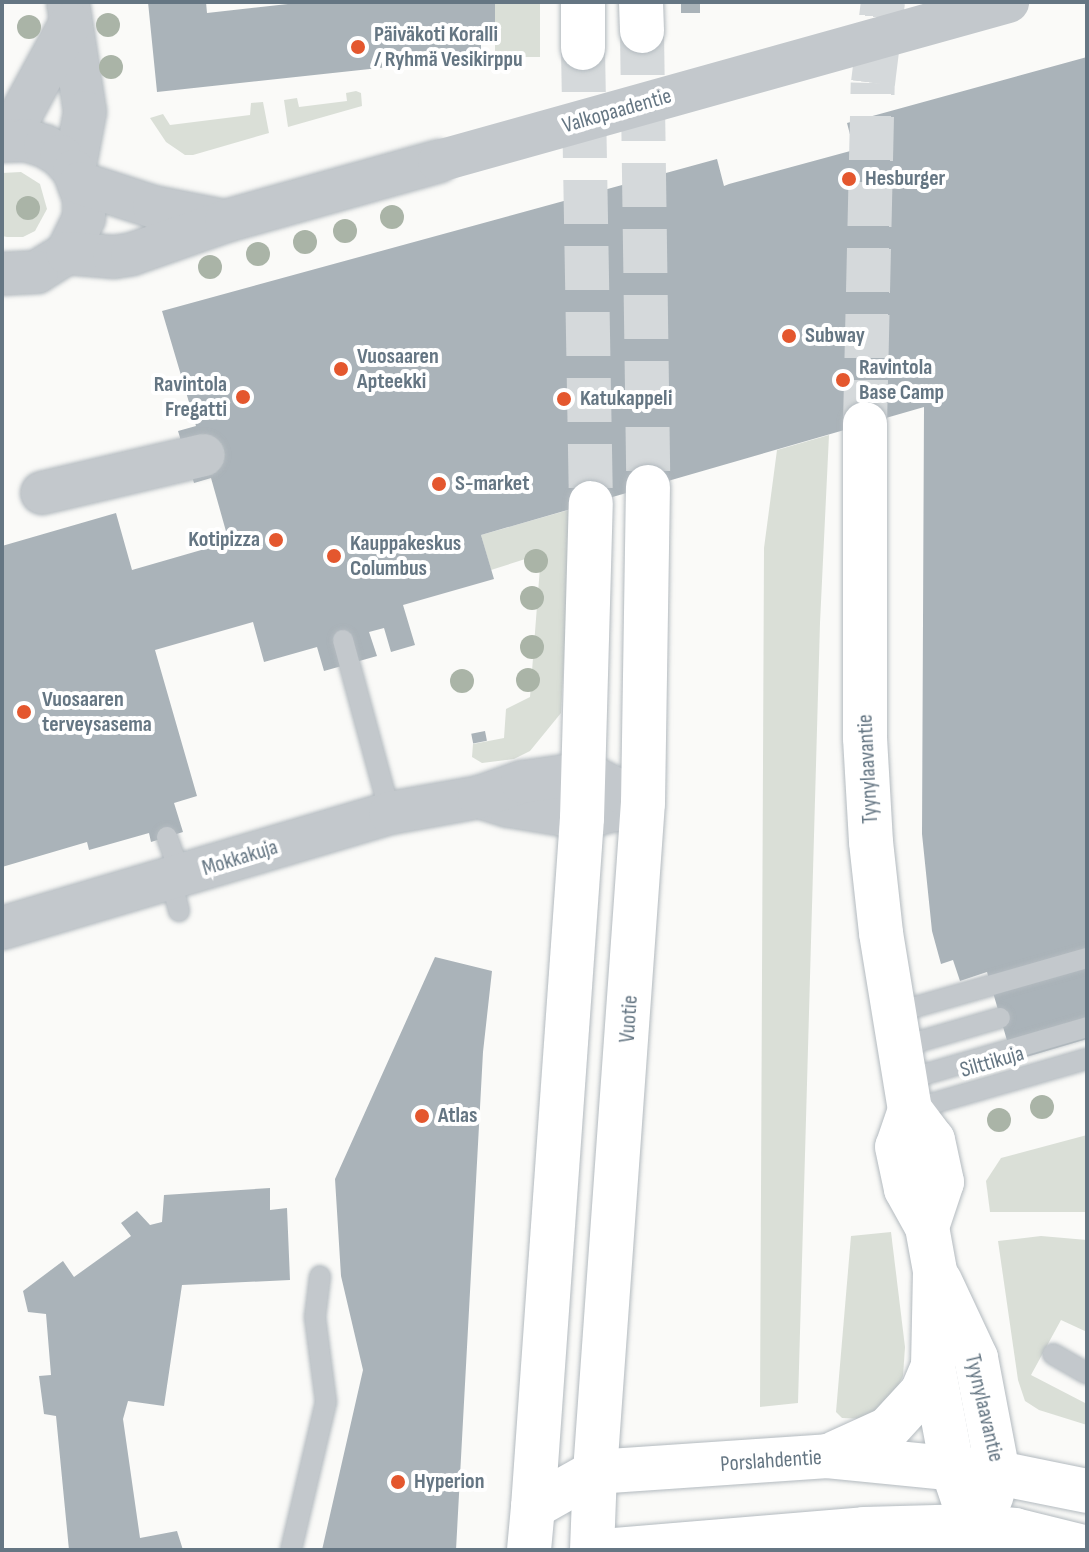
<!DOCTYPE html>
<html>
<head>
<meta charset="utf-8">
<style>
	body { margin:0 }
	#map { position:relative; width:1089px; height:1552px; overflow:hidden; background:#fafaf8; font-family:"Sofia Sans Condensed",sans-serif }
	div>[style] { position:absolute }
	[style*='--x'] { left:calc(var(--x)*1px); top:calc(var(--y)*1px); width:calc(var(--w)*1px); rotate:calc(var(--a)*1deg) }
	.green>* { inset:0; background:#dadfd7; transform-origin:0 0 }
	.building>* { inset:0; background:#aab3b9; transform-origin:0 0 }
	.secondary-tunnel>* { height:44px; margin-top:-22px; transform-origin:0; background:repeating-linear-gradient(90deg,#d5d9db 0 44px,transparent 0 66px) }
	.primary-tunnel>* { height:44px; margin-top:-22px; transform-origin:0; background:repeating-linear-gradient(90deg,#d5d9db 0 44px,transparent 0 66px) }
	.roads { filter:drop-shadow(0 0 2px #b3babf) drop-shadow(0 0 2px #b3babf) }
	.lane>* { height:20px; margin:-10px; padding:0 10px; transform-origin:10px; border-radius:10px; background:#c3c8cc }
	.street>* { height:42px; margin:-21px; padding:0 21px; transform-origin:21px; border-radius:21px; background:#c3c8cc }
	.secondary>* { height:44px; margin:-22px; padding:0 22px; transform-origin:22px; border-radius:22px; background:#fff }
	.primary>* { height:44px; margin:-22px; padding:0 22px; transform-origin:22px; border-radius:22px; background:#fff }
	.street-bridge>* { height:42px; margin:-21px; padding:0 21px; transform-origin:21px; border-radius:21px; background:#c3c8cc }
	.trees>* { width:24px; height:24px; margin:-12px; border-radius:50%; background:#aab4a7 }
	.dots>* { width:22px; height:22px; translate:-50% -50%; box-sizing:border-box; border:4px solid #fff; border-radius:50% }
	span { translate:-50% -50%; white-space:nowrap; text-align:center; line-height:1.15; -webkit-text-stroke:8px #fff; paint-order:stroke }
	.poi-label { font-size:22px; color:#657683; font-weight:700 }
	.left { translate:0 -50%; text-align:left }
	.right { translate:-100% -50%; text-align:right }
	.street-label { font-size:22px; color:#657683 }
	.frame { position:absolute; inset:0; border:4px solid #657683; pointer-events:none }
</style>
</head>
<body>
<div id="map">
	<div class="green">
		<div style="left:495px;top:2px;width:45px;height:55px"></div>
		<div style="clip-path:polygon(356px 91px,361px 93px,362px 106px,288px 127px,284px 100px,297px 98px,299px 107px,347px 101px,346px 93px)"></div>
		<div style="clip-path:polygon(263px 102px,269px 133px,193px 155px,185px 155px,166px 142px,150px 118px,163px 114px,170px 125px,250px 115px,251px 103px)"></div>
		<div style="clip-path:polygon(21px 172px,40px 184px,47px 209px,35px 231px,23px 237px,7px 237px,2px 236px,2px 173px)"></div>
		<div style="clip-path:polygon(829px 435px,820px 623px,798px 1403px,760px 1407px,764px 548px,777px 450px)"></div>
		<div style="clip-path:polygon(572px 509px,561px 713px,530px 751px,514px 759px,482px 763px,472px 757px,473px 744px,504px 738px,506px 709px,530px 697px,541px 554px,491px 570px,481px 535px)"></div>
		<div style="clip-path:polygon(1087px 1135px,1087px 1212px,990px 1212px,986px 1181px,1001px 1158px)"></div>
		<div style="clip-path:polygon(891px 1232px,905px 1347px,903px 1376px,892px 1398px,866px 1419px,842px 1418px,836px 1412px,851px 1236px)"></div>
		<div style="clip-path:polygon(1041px 1236px,1087px 1240px,1087px 1332px,1061px 1320px,1031px 1375px,1087px 1404px,1087px 1425px,1039px 1410px,1025px 1401px,1018px 1380px,998px 1241px)"></div>
	</div>
	<div class="building">
		<div style="clip-path:polygon(148px 2px,206px 2px,207px 13px,306px 2px,495px 2px,495px 44px,481px 44px,481px 57px,157px 92px)"></div>
		<div style="left:681px;top:2px;width:19px;height:11px"></div>
		<div style="clip-path:polygon(1087px 57px,1087px 1039px,1013px 1061px,987px 972px,960px 981px,953px 960px,941px 964px,932px 931px,922px 834px,924px 407px,481px 535px,494px 579px,403px 605px,415px 645px,391px 652px,384px 628px,369px 632px,377px 656px,324px 671px,317px 647px,264px 662px,253px 622px,155px 650px,197px 796px,174px 803px,183px 832px,151px 842px,149px 833px,89px 850px,87px 842px,2px 867px,2px 546px,116px 513px,132px 570px,229px 542px,211px 478px,194px 483px,178px 431px,196px 426px,162px 311px,717px 159px,724px 186px,729px 184px,854px 150px,847px 123px)"></div>
		<div style="left:485px;top:731px;width:10px;height:14px;rotate:79deg"></div>
		<div style="clip-path:polygon(435px 957px,492px 971px,483px 1052px,456px 1550px,322px 1550px,363px 1370px,341px 1276px,335px 1179px)"></div>
		<div style="clip-path:polygon(270px 1188px,270px 1210px,287px 1208px,290px 1280px,182px 1285px,164px 1406px,128px 1401px,123px 1419px,140px 1538px,177px 1531px,183px 1550px,69px 1550px,56px 1416px,44px 1414px,39px 1376px,51px 1375px,46px 1314px,28px 1312px,23px 1291px,63px 1261px,74px 1277px,131px 1236px,121px 1223px,137px 1211px,150px 1225px,162px 1222px,164px 1195px)"></div>
	</div>
	<div class="secondary-tunnel">
		<div style="--x:865;--y:424;--w:341;--a:-88.7"></div>
		<div style="--x:873;--y:83;--w:82;--a:-83"></div>
	</div>
	<div class="primary-tunnel">
		<div style="--x:642;--y:31;--w:456;--a:89.2"></div>
		<div style="--x:583;--y:48;--w:455;--a:89"></div>
	</div>
	<div class="roads">
		<div class="lane">
			<div style="--x:343;--y:640;--w:179;--a:74.8"></div>
			<div style="--x:167;--y:837;--w:41;--a:70.3"></div>
			<div style="--x:171;--y:879;--w:33;--a:76"></div>
			<div style="--x:894;--y:1013;--w:201;--a:-15.9"></div>
			<div style="--x:900;--y:1047;--w:104;--a:-16.2"></div>
			<div style="--x:905;--y:1080;--w:190;--a:-16.2"></div>
			<div style="--x:910;--y:1110;--w:184;--a:-16.1"></div>
			<div style="--x:1053;--y:1354;--w:39;--a:30"></div>
			<div style="--x:291;--y:1550;--w:152;--a:-76.7"></div>
			<div style="--x:326;--y:1402;--w:86;--a:-97.4"></div>
			<div style="--x:315;--y:1317;--w:41;--a:-83"></div>
		</div>
		<div class="street">
			<div style="--x:68;--y:2;--w:111;--a:81.2"></div>
			<div style="--x:85;--y:112;--w:60;--a:100.6"></div>
			<div style="--x:7;--y:140;--w:132;--a:-61.5"></div>
			<div style="--x:2;--y:141;--w:24;--a:-2"></div>
			<div style="--x:26;--y:140;--w:20;--a:18"></div>
			<div style="--x:45;--y:146;--w:19;--a:32"></div>
			<div style="--x:61;--y:156;--w:20;--a:49"></div>
			<div style="--x:74;--y:171;--w:29;--a:70"></div>
			<div style="--x:84;--y:198;--w:20;--a:90"></div>
			<div style="--x:84;--y:218;--w:39;--a:116"></div>
			<div style="--x:67;--y:253;--w:36;--a:148"></div>
			<div style="--x:37;--y:272;--w:35;--a:177"></div>
			<div style="--x:80;--y:183;--w:78;--a:18"></div>
			<div style="--x:154;--y:207;--w:72;--a:11.2"></div>
			<div style="--x:67;--y:253;--w:47;--a:4.9"></div>
			<div style="--x:114;--y:257;--w:18;--a:-9"></div>
			<div style="--x:132;--y:254;--w:100;--a:-19.3"></div>
			<div style="--x:226;--y:221;--w:221;--a:-15.7"></div>
			<div style="--x:42;--y:493;--w:166;--a:-13.2"></div>
			<div style="--x:479;--y:797;--w:31;--a:17"></div>
			<div style="--x:509;--y:806;--w:74;--a:9.3"></div>
			<div style="--x:582;--y:818;--w:34;--a:-14"></div>
			<div style="--x:2;--y:928;--w:405;--a:-16.5"></div>
			<div style="--x:390;--y:813;--w:90;--a:-10.2"></div>
			<div style="--x:479;--y:797;--w:46;--a:-19.2"></div>
			<div style="--x:522;--y:782;--w:64;--a:-8.1"></div>
			<div style="--x:585;--y:773;--w:65;--a:27.3"></div>
		</div>
		<div class="secondary">
			<div style="--x:865;--y:424;--w:314;--a:90"></div>
			<div style="--x:865;--y:738;--w:104;--a:86.7"></div>
			<div style="--x:871;--y:842;--w:92;--a:83.7"></div>
			<div style="--x:881;--y:933;--w:179;--a:80.7"></div>
			<div style="--x:910;--y:1110;--w:39;--a:109"></div>
			<div style="--x:897;--y:1147;--w:43;--a:77.9"></div>
			<div style="--x:906;--y:1189;--w:43;--a:61.1"></div>
			<div style="--x:927;--y:1227;--w:45;--a:79.7"></div>
			<div style="--x:935;--y:1271;--w:95;--a:91.2"></div>
			<div style="--x:933;--y:1366;--w:103;--a:79.3"></div>
			<div style="--x:952;--y:1467;--w:62;--a:71.3"></div>
			<div style="--x:910;--y:1110;--w:38;--a:53"></div>
			<div style="--x:933;--y:1140;--w:43;--a:77.9"></div>
			<div style="--x:942;--y:1182;--w:47;--a:108.4"></div>
			<div style="--x:940;--y:1281;--w:85;--a:64.9"></div>
			<div style="--x:976;--y:1358;--w:117;--a:79.2"></div>
			<div style="--x:998;--y:1473;--w:25;--a:106"></div>
			<div style="--x:835;--y:1453;--w:58;--a:-24.4"></div>
			<div style="--x:888;--y:1429;--w:50;--a:-47.4"></div>
			<div style="--x:922;--y:1392;--w:28;--a:-67"></div>
			<div style="--x:533;--y:1507;--w:71;--a:-29.4"></div>
			<div style="--x:595;--y:1472;--w:233;--a:-3.9"></div>
			<div style="--x:827;--y:1456;--w:172;--a:5.7"></div>
			<div style="--x:998;--y:1473;--w:91;--a:11.4"></div>
			<div style="--x:529;--y:1550;--w:43;--a:-84.7"></div>
			<div style="--x:592;--y:1550;--w:78;--a:-87.8"></div>
			<div style="--x:615;--y:1550;--w:250;--a:-4.8"></div>
			<div style="--x:864;--y:1529;--w:108;--a:-1.6"></div>
			<div style="--x:972;--y:1526;--w:43;--a:5.3"></div>
			<div style="--x:1015;--y:1530;--w:74;--a:14"></div>
		</div>
		<div class="primary">
			<div style="--x:641;--y:2;--w:29;--a:88"></div>
			<div style="--x:583;--y:48;--w:46;--a:-90"></div>
			<div style="--x:595;--y:1472;--w:671;--a:-85.9"></div>
			<div style="--x:643;--y:803;--w:316;--a:-89.1"></div>
			<div style="--x:533;--y:1507;--w:691;--a:-85.93"></div>
			<div style="--x:582;--y:818;--w:315;--a:-88.4"></div>
		</div>
	</div>
	<div class="street-bridge">
		<div style="--x:439;--y:161;--w:591;--a:-15.61"></div>
	</div>
	<div class="trees">
		<div style="left:108px;top:25px"></div>
		<div style="left:29px;top:27px"></div>
		<div style="left:111px;top:67px"></div>
		<div style="left:28px;top:208px"></div>
		<div style="left:392px;top:217px"></div>
		<div style="left:345px;top:231px"></div>
		<div style="left:305px;top:242px"></div>
		<div style="left:258px;top:254px"></div>
		<div style="left:210px;top:267px"></div>
		<div style="left:536px;top:561px"></div>
		<div style="left:532px;top:598px"></div>
		<div style="left:532px;top:647px"></div>
		<div style="left:528px;top:680px"></div>
		<div style="left:462px;top:681px"></div>
		<div style="left:1042px;top:1107px"></div>
		<div style="left:999px;top:1120px"></div>
	</div>
	<div class="dots">
		<div style="left:358px;top:47px;background:#e4572e"></div>
		<div style="left:849px;top:179px;background:#e4572e"></div>
		<div style="left:789px;top:336px;background:#e4572e"></div>
		<div style="left:341px;top:369px;background:#e4572e"></div>
		<div style="left:843px;top:380px;background:#e4572e"></div>
		<div style="left:243px;top:397px;background:#e4572e"></div>
		<div style="left:564px;top:399px;background:#e4572e"></div>
		<div style="left:439px;top:484px;background:#e4572e"></div>
		<div style="left:276px;top:540px;background:#e4572e"></div>
		<div style="left:334px;top:556px;background:#e4572e"></div>
		<div style="left:24px;top:712px;background:#e4572e"></div>
		<div style="left:422px;top:1116px;background:#e4572e"></div>
		<div style="left:398px;top:1482px;background:#e4572e"></div>
	</div>
	<div class="poi-label">
		<span class="left" style="left:374px;top:47px">Päiväkoti Koralli<br>/ Ryhmä Vesikirppu</span>
		<span class="left" style="left:865px;top:179px">Hesburger</span>
		<span class="left" style="left:805px;top:336px">Subway</span>
		<span class="left" style="left:357px;top:369px">Vuosaaren<br>Apteekki</span>
		<span class="left" style="left:859px;top:380px">Ravintola<br>Base Camp</span>
		<span class="right" style="left:227px;top:397px">Ravintola<br>Fregatti</span>
		<span class="left" style="left:580px;top:399px">Katukappeli</span>
		<span class="left" style="left:455px;top:484px">S-market</span>
		<span class="right" style="left:260px;top:540px">Kotipizza</span>
		<span class="left" style="left:350px;top:556px">Kauppakeskus<br>Columbus</span>
		<span class="left" style="left:42px;top:712px">Vuosaaren<br>terveysasema</span>
		<span class="left" style="left:438px;top:1116px">Atlas</span>
		<span class="left" style="left:414px;top:1482px">Hyperion</span>
	</div>
	<div class="street-label">
		<span style="left:617px;top:111px;rotate:-16deg">Valkopaadentie</span>
		<span style="left:868px;top:769px;rotate:-93deg">Tyynylaavantie</span>
		<span style="left:240px;top:858px;rotate:-17deg">Mokkakuja</span>
		<span style="left:629px;top:1019px;rotate:-86deg">Vuotie</span>
		<span style="left:992px;top:1062px;rotate:-16deg">Silttikuja</span>
		<span style="left:984px;top:1408px;rotate:77deg">Tyynylaavantie</span>
		<span style="left:771px;top:1461px;rotate:-4deg">Porslahdentie</span>
	</div>
	<div class="frame"></div>
</div>
</body>
</html>
